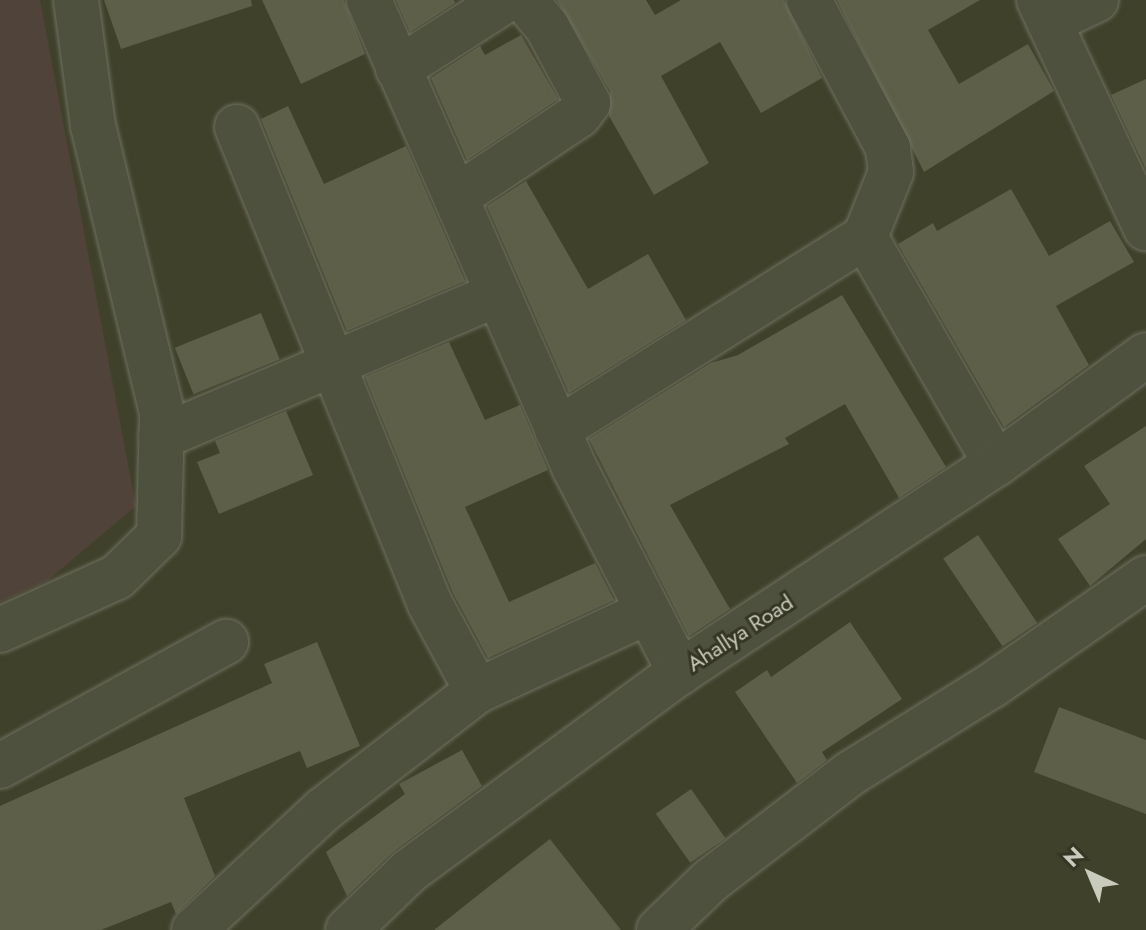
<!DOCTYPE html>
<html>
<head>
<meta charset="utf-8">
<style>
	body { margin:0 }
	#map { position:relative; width:1146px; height:930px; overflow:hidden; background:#3f412b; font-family:Jost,sans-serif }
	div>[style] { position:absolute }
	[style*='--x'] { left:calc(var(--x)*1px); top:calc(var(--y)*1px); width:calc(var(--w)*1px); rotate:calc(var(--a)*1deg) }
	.green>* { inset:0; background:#50443a }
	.building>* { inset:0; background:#5d5f48; transform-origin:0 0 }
	.roads { filter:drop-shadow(0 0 2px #707160) drop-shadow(0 0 2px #707160) }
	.minor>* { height:44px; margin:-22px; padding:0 22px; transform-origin:22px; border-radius:22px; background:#4f513f }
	span { translate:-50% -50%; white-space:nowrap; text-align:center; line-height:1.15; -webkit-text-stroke:6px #353624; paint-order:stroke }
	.street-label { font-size:22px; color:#c9cbbc }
	.north { position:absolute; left:1050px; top:834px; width:80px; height:80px; -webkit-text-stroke:6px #353624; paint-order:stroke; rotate:316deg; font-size:22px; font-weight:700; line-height:32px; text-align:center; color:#c9cbbc }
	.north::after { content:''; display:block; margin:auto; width:28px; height:36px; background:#c9cbbc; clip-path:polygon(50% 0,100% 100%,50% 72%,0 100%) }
</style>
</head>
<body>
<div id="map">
	<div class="green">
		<div style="clip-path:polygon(0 0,40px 0,136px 506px,47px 581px,0 602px)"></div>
	</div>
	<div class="building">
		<div style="clip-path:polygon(104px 0,251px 0,252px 6px,121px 49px)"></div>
		<div style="clip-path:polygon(262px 0,344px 0,365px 54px,301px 84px)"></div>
		<div style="clip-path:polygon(396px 0,454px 0,455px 3px,410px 32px)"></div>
		<div style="clip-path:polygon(557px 0,646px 0,655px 15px,681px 0,784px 0,822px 78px,761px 113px,720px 42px,661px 76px,709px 163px,654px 195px,609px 116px,610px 91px)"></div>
		<div style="clip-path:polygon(837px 0,980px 0,928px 30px,959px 84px,1028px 44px,1054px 91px,924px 172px)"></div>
		<div style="clip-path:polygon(521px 35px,558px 99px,467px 160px,431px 78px,480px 46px,485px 55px)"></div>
		<div style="clip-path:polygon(1146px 79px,1146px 169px,1111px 95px)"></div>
		<div style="clip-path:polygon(288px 106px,324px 184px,406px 146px,465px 281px,347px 331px,261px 119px)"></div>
		<div style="clip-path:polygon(526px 181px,588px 289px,648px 254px,686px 320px,569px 393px,487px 206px)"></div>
		<div style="clip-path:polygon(1011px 189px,1049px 256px,1110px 221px,1134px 262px,1056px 306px,1089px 365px,1004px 427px,898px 244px,933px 223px,937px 231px)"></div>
		<div style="clip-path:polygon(842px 295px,946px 467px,899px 498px,845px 404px,785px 438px,789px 444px,670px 505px,730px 609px,689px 636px,589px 439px,711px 363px,738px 355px)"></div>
		<div style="left:261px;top:313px;width:50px;height:93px;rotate:68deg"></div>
		<div style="clip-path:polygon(449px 342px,485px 420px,520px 405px,548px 470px,465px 507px,509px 602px,595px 563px,614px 600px,488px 658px,453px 593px,365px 377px)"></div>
		<div style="clip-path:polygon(286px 411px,313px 475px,219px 514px,197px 462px,220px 453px,215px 441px)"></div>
		<div style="clip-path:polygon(1146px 426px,1146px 539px,1090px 586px,1058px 539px,1110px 504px,1084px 466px)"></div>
		<div style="left:978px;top:535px;width:106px;height:42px;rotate:56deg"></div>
		<div style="clip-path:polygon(850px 622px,902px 699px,822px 752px,827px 760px,797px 783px,735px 692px,767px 670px,771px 677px)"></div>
		<div style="clip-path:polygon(317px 642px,360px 746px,307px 768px,300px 751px,184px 798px,215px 876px,176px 914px,171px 902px,101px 930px,0 930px,0 806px,272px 683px,264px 664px)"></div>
		<div style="clip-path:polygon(1059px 707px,1146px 740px,1146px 814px,1034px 772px)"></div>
		<div style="clip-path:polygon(462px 750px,482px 786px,394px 851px,347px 896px,326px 852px,405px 794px,399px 784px)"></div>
		<div style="left:691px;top:789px;width:60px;height:43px;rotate:55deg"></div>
		<div style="clip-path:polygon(550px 839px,621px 930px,434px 930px,492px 884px)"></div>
	</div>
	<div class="roads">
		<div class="minor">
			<div style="--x:369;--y:0;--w:512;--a:66.29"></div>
			<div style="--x:575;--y:469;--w:229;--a:62.7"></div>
			<div style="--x:809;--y:0;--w:168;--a:61.9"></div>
			<div style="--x:888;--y:148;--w:24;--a:83"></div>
			<div style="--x:891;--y:172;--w:70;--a:111.8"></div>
			<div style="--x:865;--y:237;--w:262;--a:60"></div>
			<div style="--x:1039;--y:0;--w:252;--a:64.9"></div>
			<div style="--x:1049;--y:22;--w:52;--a:-25.1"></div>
			<div style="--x:398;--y:69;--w:128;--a:-32.6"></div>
			<div style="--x:237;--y:127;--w:515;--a:67.97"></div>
			<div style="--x:430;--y:604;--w:99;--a:61.6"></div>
			<div style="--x:477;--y:691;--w:185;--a:-24.9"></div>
			<div style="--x:456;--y:197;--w:148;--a:-33.7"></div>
			<div style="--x:579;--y:115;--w:15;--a:-53"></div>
			<div style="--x:588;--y:103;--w:86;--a:-118.3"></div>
			<div style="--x:547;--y:27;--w:35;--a:-129"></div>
			<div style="--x:557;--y:430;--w:363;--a:-32.1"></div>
			<div style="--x:161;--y:437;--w:366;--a:-23"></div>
			<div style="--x:0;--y:630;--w:128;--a:-24.4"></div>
			<div style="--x:117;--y:577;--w:59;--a:-44.3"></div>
			<div style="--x:159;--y:536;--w:123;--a:-88.6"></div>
			<div style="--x:162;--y:413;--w:295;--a:-103.5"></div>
			<div style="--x:93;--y:126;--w:127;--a:-97.7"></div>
			<div style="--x:0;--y:766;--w:258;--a:-28.8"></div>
			<div style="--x:194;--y:930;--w:176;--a:-42.9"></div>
			<div style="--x:323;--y:810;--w:195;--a:-37.7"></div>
			<div style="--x:348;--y:930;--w:85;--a:-44"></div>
			<div style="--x:409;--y:871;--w:336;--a:-36.3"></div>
			<div style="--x:680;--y:672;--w:378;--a:-33.4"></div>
			<div style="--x:996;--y:464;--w:185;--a:-36"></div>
			<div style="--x:659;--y:930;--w:72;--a:-43.9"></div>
			<div style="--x:711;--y:880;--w:176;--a:-37.4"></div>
			<div style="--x:851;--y:773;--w:165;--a:-31.9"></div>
			<div style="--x:991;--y:686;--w:189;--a:-34.9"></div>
		</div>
	</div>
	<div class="street-label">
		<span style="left:740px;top:633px;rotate:-33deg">Ahallya Road</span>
	</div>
	<div class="north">N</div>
</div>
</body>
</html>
